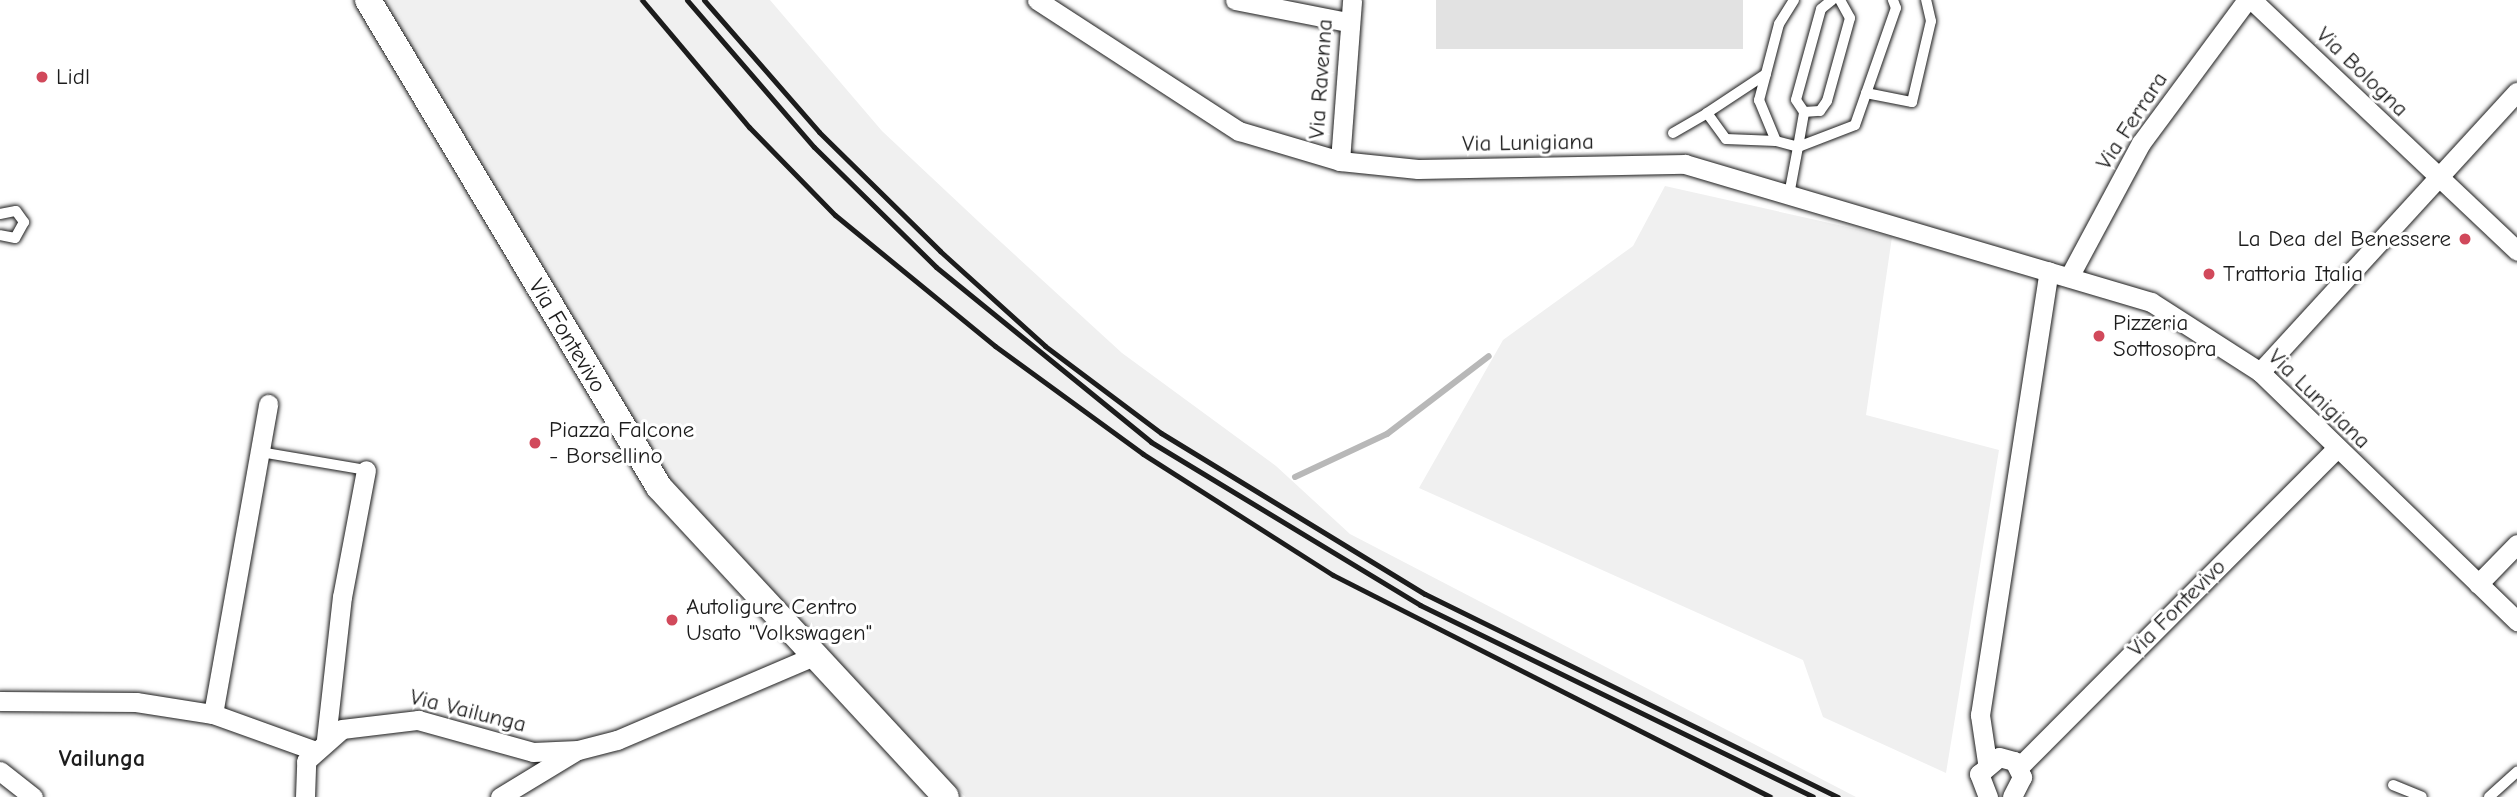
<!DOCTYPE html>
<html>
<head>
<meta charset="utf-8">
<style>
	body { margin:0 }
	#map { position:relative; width:2517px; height:797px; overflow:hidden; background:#fff; font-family:"Comic Neue",sans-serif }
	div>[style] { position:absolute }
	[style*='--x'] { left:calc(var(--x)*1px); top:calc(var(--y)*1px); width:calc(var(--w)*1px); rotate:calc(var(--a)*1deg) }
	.built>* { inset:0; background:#f0f0f0 }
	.green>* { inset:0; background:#e2e2e2; transform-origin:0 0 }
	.stream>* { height:6px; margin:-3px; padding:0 3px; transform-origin:3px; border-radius:3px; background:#b8b8b8 }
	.roads { filter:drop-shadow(0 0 2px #1c1c1c) drop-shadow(0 0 2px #1c1c1c) }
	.lane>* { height:10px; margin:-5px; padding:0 5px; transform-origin:5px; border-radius:5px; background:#fff }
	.street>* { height:19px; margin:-9.5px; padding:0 9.5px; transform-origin:9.5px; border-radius:9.5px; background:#fff }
	.secondary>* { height:26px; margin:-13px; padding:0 13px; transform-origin:13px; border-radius:13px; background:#fff }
	.rail>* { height:5px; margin:-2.5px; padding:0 2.5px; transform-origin:2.5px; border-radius:2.5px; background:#1c1c1c }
	.dots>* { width:19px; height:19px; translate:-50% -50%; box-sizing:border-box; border:4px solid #fff; border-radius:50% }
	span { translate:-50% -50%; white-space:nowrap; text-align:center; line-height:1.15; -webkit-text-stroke:6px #fff; paint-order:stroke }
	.street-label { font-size:23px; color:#1c1c1c }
	.poi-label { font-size:23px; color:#1c1c1c }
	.left { translate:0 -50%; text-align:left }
	.right { translate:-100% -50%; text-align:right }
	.neighbourhood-label { font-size:24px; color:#1c1c1c; font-weight:700 }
</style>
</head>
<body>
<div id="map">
	<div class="built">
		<div style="clip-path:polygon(376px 0,770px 0,882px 131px,979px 222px,1122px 353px,1276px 466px,1350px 534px,1856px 797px,965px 797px,665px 482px)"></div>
		<div style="clip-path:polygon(1665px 186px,1892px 237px,1866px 415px,1999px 450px,1946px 773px,1823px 717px,1803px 660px,1419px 488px,1503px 340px,1633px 246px)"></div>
	</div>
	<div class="green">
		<div style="left:1436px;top:0;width:307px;height:49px"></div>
	</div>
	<div class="stream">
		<div style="--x:1295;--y:477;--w:102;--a:-25.1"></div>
		<div style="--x:1387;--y:434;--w:128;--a:-37.4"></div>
	</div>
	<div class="roads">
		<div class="lane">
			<div style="--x:1794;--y:0;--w:28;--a:122"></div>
			<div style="--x:1779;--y:24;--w:79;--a:104.7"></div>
			<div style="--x:1759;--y:100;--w:44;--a:67.5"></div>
			<div style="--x:1776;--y:141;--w:23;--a:15"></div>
			<div style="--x:1798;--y:147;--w:36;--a:-80"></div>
			<div style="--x:1832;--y:0;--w:14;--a:141"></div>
			<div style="--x:1821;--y:9;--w:94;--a:105.4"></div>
			<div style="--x:1796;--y:100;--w:14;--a:56"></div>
			<div style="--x:1804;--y:112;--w:16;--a:-4"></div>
			<div style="--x:1820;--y:111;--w:12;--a:-55"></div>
			<div style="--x:1827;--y:101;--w:86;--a:-74.5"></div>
			<div style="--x:1850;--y:18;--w:21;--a:-119"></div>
			<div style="--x:1766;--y:74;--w:71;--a:146.5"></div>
			<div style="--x:1707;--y:113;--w:32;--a:54"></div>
			<div style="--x:1726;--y:139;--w:50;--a:2.3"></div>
			<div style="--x:1866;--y:93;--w:47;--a:11.1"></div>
			<div style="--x:1912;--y:102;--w:83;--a:-76.8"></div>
			<div style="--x:1931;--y:21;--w:22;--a:-103"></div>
			<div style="--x:1673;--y:133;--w:39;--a:-30"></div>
			<div style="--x:1789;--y:195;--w:49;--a:-79.4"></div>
			<div style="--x:1798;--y:147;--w:61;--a:-21.1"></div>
			<div style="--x:1855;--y:125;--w:124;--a:-70.7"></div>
			<div style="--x:1896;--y:8;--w:9;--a:-111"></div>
			<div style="--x:0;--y:214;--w:16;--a:-11"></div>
			<div style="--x:16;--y:211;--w:14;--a:54"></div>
			<div style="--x:24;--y:222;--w:18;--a:119"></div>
			<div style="--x:15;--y:238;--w:15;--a:-169"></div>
			<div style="--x:260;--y:452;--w:108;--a:9.6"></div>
			<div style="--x:2393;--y:785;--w:31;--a:22"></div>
			<div style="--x:2489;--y:797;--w:38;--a:-42"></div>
		</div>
		<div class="street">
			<div style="--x:1037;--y:0;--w:241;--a:33"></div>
			<div style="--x:1239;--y:131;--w:105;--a:16.5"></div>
			<div style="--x:1340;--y:161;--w:78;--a:5.9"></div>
			<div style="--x:1418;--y:169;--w:267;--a:-1.1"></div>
			<div style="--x:1685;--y:164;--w:486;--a:16.5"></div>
			<div style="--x:2151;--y:302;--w:130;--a:32.7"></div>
			<div style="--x:2260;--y:372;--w:358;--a:44.1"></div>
			<div style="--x:1235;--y:0;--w:114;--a:11.1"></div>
			<div style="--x:2252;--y:0;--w:365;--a:43.4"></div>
			<div style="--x:1340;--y:161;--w:161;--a:-85.7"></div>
			<div style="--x:2069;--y:277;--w:152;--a:-61.8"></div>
			<div style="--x:2141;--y:143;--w:178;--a:-53.5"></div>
			<div style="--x:2260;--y:372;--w:380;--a:-47.5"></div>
			<div style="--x:2478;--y:584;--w:56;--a:-45.7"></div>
			<div style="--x:0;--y:701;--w:136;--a:0.4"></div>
			<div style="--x:136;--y:702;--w:78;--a:8.9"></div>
			<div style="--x:213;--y:714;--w:106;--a:19.8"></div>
			<div style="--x:213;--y:714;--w:315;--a:-79.9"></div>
			<div style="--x:326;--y:739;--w:143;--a:-83.6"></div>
			<div style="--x:342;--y:597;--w:129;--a:-79.3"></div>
			<div style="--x:1987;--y:762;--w:48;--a:-98.5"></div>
			<div style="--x:1980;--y:715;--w:449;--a:-81.2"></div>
			<div style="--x:2019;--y:767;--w:449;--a:-45.1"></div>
			<div style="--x:0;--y:771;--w:42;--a:38.2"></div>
			<div style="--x:305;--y:797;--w:36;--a:-88"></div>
			<div style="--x:306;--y:761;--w:48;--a:-41.6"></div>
			<div style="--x:342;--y:729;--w:77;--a:-6.8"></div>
			<div style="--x:418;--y:720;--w:119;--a:15.5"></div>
			<div style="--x:533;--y:752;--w:45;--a:-2.5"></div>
			<div style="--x:578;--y:750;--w:40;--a:-14.4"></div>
			<div style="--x:617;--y:740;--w:216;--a:-23.1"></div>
			<div style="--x:500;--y:797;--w:87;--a:-31.3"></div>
			<div style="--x:1988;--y:797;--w:25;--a:-111"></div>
			<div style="--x:1979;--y:774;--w:26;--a:-40"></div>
			<div style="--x:1999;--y:757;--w:16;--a:15"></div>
			<div style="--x:2014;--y:761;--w:18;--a:63"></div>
			<div style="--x:2022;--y:777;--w:22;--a:117"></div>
		</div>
		<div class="secondary">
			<div style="--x:368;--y:0;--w:567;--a:59.14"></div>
			<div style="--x:659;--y:487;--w:422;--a:47.2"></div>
		</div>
	</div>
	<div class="rail">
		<div style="--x:642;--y:0;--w:166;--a:49.9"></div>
		<div style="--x:749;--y:127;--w:123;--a:45.7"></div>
		<div style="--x:835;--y:215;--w:207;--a:39.3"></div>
		<div style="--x:995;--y:346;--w:183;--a:36.1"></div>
		<div style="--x:1143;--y:454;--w:225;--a:32.5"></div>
		<div style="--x:1333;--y:575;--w:490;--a:26.9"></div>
		<div style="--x:687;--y:0;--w:194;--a:49.2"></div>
		<div style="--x:814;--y:147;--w:171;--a:44.5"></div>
		<div style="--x:936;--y:267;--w:277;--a:39.1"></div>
		<div style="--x:1151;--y:442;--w:315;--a:31.2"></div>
		<div style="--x:1420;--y:605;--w:437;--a:26"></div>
		<div style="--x:704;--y:0;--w:175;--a:48.9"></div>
		<div style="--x:819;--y:132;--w:170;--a:44.5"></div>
		<div style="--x:940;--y:251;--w:142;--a:42.1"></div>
		<div style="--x:1045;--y:346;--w:145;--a:36.9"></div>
		<div style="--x:1161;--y:433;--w:309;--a:31.4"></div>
		<div style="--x:1425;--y:594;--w:460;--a:26.2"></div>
	</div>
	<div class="dots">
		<div style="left:42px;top:77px;background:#d1495b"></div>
		<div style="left:2465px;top:239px;background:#d1495b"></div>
		<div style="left:2209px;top:274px;background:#d1495b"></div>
		<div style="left:2099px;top:336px;background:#d1495b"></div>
		<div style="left:535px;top:443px;background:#d1495b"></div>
		<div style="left:672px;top:620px;background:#d1495b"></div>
	</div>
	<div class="street-label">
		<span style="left:2362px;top:72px;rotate:44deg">Via Bologna</span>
		<span style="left:1321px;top:79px;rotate:-86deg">Via Ravenna</span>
		<span style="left:2132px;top:121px;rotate:-57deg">Via Ferrara</span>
		<span style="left:1528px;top:143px;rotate:-1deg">Via Lunigiana</span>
		<span style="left:567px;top:336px;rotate:59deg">Via Fontevivo</span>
		<span style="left:2319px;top:399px;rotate:44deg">Via Lunigiana</span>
		<span style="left:2177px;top:608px;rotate:-45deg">Via Fontevivo</span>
		<span style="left:468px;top:711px;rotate:14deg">Via Vailunga</span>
	</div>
	<div class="poi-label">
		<span class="left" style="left:56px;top:77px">Lidl</span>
		<span class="right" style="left:2451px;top:239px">La Dea del Benessere</span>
		<span class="left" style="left:2223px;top:274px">Trattoria Italia</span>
		<span class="left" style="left:2113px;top:336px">Pizzeria<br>Sottosopra</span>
		<span class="left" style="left:549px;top:443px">Piazza Falcone<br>- Borsellino</span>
		<span class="left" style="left:686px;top:620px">Autoligure Centro<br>Usato "Volkswagen"</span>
	</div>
	<div class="neighbourhood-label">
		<span style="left:102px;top:759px">Vailunga</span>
	</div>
</div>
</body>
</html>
